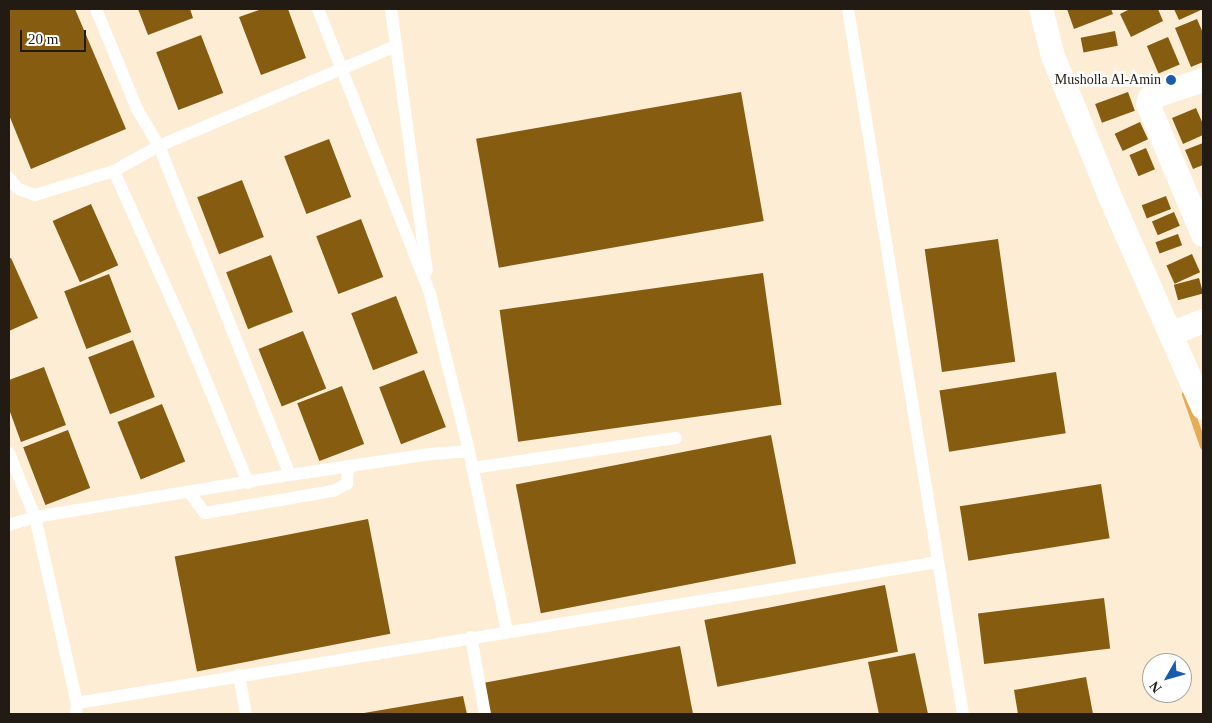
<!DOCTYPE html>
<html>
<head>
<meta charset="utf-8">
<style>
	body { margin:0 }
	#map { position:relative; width:1212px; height:723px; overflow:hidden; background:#feedd5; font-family:"Times New Roman",serif }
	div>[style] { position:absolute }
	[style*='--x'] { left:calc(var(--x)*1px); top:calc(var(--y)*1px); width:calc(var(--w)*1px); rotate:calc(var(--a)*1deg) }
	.stream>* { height:7px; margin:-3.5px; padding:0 3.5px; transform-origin:3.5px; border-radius:3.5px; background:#e6ac53 }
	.building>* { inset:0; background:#865c10; transform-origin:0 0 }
	.service>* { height:12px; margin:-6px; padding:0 6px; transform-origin:6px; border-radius:6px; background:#fff }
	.minor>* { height:24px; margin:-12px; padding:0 12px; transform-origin:12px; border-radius:12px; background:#fff }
	.dots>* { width:14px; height:14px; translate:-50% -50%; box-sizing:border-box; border:2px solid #fff; border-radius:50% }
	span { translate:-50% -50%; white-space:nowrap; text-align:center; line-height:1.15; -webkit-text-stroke:5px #fff; paint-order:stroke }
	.poi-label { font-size:14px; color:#211b13 }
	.right { translate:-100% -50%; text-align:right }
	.frame { position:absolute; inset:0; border:10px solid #211b13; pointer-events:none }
	.north { position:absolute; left:1142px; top:653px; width:50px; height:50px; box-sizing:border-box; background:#fff; border:1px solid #a6a4a1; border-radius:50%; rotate:232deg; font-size:14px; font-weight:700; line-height:20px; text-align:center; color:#211b13 }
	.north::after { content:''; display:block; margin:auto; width:18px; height:22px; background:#1a5bac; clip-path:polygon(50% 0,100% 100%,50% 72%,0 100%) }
	.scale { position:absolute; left:20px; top:30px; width:66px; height:22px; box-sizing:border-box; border:2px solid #211b13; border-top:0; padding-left:6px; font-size:15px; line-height:18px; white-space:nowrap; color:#211b13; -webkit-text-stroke:4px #fff; paint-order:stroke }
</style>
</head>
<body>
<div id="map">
	<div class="stream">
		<div style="--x:1185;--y:394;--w:55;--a:70.9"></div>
	</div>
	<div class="building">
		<div style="clip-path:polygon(9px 9px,75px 9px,126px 129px,31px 169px,9px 115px)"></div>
		<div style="clip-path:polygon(138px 9px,190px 9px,193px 18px,148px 35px)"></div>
		<div style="clip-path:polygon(262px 9px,288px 9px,306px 58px,261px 75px,239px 17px)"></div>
		<div style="clip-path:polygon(1067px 9px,1111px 9px,1113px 14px,1074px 29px)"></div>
		<div style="clip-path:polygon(1130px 9px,1158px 9px,1163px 21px,1131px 37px,1120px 14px)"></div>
		<div style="clip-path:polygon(1174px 9px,1200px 9px,1201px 10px,1179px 20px)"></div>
		<div style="clip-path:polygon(1197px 19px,1203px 33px,1203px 62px,1191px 67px,1175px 28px)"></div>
		<div style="left:1115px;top:31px;width:15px;height:35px;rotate:79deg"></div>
		<div style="left:201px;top:35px;width:62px;height:48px;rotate:69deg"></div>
		<div style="left:1168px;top:37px;width:30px;height:23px;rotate:67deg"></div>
		<div style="left:741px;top:92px;width:131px;height:269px;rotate:80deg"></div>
		<div style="left:1128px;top:92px;width:20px;height:35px;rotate:70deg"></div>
		<div style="clip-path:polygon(1196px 108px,1203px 124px,1203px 135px,1183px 144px,1172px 118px)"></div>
		<div style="left:1140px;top:122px;width:19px;height:28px;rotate:65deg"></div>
		<div style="left:329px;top:139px;width:62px;height:48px;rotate:69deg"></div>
		<div style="clip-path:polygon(1203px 143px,1203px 165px,1193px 169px,1185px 150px)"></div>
		<div style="left:1146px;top:148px;width:23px;height:18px;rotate:67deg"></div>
		<div style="left:242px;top:180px;width:61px;height:48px;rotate:69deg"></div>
		<div style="left:1166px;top:196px;width:14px;height:26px;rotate:69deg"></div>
		<div style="left:91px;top:204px;width:67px;height:42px;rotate:66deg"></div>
		<div style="left:1174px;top:212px;width:15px;height:24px;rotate:67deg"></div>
		<div style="left:361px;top:219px;width:62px;height:48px;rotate:69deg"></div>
		<div style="left:1178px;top:234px;width:12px;height:24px;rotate:70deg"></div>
		<div style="left:998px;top:239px;width:124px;height:74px;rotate:82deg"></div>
		<div style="left:1192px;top:254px;width:20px;height:28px;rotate:66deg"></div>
		<div style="left:271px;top:255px;width:61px;height:48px;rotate:69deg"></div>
		<div style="clip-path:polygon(11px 258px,38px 318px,9px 331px,9px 259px)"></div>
		<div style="left:763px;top:273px;width:133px;height:266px;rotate:82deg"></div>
		<div style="left:109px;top:274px;width:62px;height:48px;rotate:69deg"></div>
		<div style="left:1199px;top:278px;width:16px;height:26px;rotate:75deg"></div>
		<div style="left:396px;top:296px;width:61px;height:48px;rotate:69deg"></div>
		<div style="left:303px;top:331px;width:62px;height:48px;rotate:68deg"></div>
		<div style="left:133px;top:340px;width:61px;height:48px;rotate:69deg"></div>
		<div style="clip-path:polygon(44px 367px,66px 425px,21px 442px,9px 409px,9px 380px)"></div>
		<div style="left:424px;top:370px;width:61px;height:48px;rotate:69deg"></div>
		<div style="left:1056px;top:372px;width:62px;height:118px;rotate:81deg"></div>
		<div style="left:342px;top:386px;width:62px;height:48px;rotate:69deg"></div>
		<div style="left:162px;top:404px;width:62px;height:48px;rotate:68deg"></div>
		<div style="left:68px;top:430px;width:62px;height:48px;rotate:69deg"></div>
		<div style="left:771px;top:435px;width:131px;height:260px;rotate:79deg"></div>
		<div style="left:1101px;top:484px;width:55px;height:143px;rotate:81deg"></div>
		<div style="left:368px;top:519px;width:117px;height:197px;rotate:79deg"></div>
		<div style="left:885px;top:585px;width:68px;height:184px;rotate:79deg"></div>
		<div style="left:1104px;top:598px;width:51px;height:127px;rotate:83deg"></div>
		<div style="clip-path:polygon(680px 646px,693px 714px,489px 714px,483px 683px)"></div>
		<div style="clip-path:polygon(915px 653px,928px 714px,879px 714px,868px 662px)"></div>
		<div style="clip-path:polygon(1086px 677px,1093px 714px,1018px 714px,1014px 690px)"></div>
		<div style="clip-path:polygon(463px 696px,467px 714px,364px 714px,364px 713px)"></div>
	</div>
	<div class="service">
		<div style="--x:96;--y:9;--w:108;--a:67.7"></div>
		<div style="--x:137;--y:109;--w:43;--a:59.3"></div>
		<div style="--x:159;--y:146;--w:354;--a:68.3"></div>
		<div style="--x:318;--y:9;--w:306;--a:68.5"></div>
		<div style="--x:430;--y:294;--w:162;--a:76"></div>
		<div style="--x:469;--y:451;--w:184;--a:78.1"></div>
		<div style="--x:391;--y:9;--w:264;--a:82.2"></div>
		<div style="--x:848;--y:9;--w:714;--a:80.74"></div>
		<div style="--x:114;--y:171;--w:179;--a:65.9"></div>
		<div style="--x:187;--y:334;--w:161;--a:67.7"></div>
		<div style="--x:9;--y:178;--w:14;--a:51"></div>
		<div style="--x:18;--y:189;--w:18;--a:19"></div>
		<div style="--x:35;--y:195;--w:83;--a:-16.9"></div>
		<div style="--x:114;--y:171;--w:51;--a:-29.1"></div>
		<div style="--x:159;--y:146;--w:257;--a:-22.9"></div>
		<div style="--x:9;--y:453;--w:69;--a:67.9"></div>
		<div style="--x:35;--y:517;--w:191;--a:77.3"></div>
		<div style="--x:77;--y:703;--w:11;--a:95"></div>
		<div style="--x:473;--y:468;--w:205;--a:-8.4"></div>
		<div style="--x:189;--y:492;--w:26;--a:53"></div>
		<div style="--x:205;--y:513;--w:130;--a:-9.8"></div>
		<div style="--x:333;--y:491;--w:16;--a:-27"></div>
		<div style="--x:347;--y:484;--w:18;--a:-87"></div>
		<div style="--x:9;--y:525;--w:27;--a:-17"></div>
		<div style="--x:35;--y:517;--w:258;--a:-9.4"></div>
		<div style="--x:290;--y:475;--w:142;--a:-8.5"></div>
		<div style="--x:430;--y:454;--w:39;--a:-4"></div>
		<div style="--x:471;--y:637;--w:78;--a:79.7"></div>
		<div style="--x:239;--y:675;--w:40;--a:80"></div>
		<div style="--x:77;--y:703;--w:872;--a:-9.3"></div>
	</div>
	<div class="minor">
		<div style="--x:1041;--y:9;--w:49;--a:75.7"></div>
		<div style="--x:1053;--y:56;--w:154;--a:67.9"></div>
		<div style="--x:1111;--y:199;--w:228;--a:66.2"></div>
		<div style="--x:1203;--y:80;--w:56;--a:161.2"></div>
		<div style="--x:1150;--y:98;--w:6;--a:108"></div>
		<div style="--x:1148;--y:104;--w:142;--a:67.2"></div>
		<div style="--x:1171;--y:334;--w:35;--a:-22"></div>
	</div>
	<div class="dots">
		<div style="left:1171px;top:80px;background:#1a5bac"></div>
	</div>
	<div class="poi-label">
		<span class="right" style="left:1161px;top:80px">Musholla Al-Amin</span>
	</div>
	<div class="frame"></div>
	<div class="north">N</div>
	<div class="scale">20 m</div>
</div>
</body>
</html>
